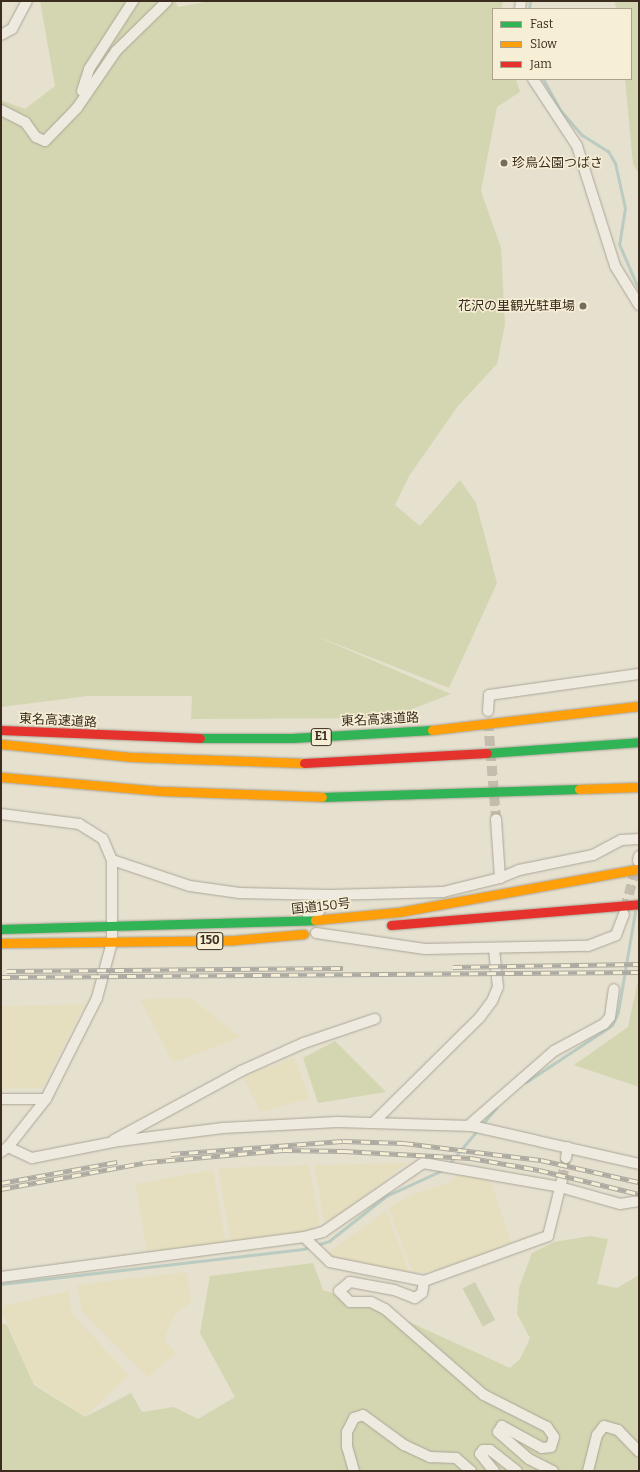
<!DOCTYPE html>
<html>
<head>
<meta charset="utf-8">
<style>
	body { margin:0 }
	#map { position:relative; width:640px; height:1472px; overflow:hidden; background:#e6e0cf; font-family:Bitter,"Noto Sans JP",serif }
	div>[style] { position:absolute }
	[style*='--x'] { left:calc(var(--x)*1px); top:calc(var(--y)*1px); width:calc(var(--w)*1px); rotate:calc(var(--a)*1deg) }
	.farmland>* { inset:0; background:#e5dfc0; transform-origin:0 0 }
	.green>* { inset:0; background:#d4d6b1 }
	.cemetery>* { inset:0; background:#cfd0b1; transform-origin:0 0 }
	.stream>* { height:3px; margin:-1.5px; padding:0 1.5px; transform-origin:1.5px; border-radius:1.5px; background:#bacbc1 }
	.street-tunnel>* { height:10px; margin-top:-5px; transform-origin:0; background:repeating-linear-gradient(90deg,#c4bcac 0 10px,transparent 0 15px) }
	.roads { filter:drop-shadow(0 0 1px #aba597) drop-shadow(0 0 1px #aba597) }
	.street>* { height:10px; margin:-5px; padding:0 5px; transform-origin:5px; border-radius:5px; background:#eeeae0 }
	.fast>* { height:9px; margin:-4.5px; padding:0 4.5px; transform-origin:4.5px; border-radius:4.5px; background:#30b455 }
	.slow>* { height:9px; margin:-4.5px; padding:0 4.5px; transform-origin:4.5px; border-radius:4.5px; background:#ff9f0a }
	.jam>* { height:9px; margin:-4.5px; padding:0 4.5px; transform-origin:4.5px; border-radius:4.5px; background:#e5322d }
	.rail>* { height:4.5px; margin-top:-2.25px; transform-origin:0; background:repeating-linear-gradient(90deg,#f6eed5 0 9px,#adaaa1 0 18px); box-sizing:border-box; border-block:1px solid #adaaa1 }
	.dots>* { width:11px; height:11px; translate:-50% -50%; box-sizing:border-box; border:2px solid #f6eed5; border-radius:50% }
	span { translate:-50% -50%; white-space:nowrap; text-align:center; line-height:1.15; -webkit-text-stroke:3px #f6eed5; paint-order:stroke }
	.shield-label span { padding:1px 3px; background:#f6eed5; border:1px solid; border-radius:3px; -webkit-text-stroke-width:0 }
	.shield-label { font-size:12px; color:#3a2d1f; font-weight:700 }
	.poi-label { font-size:13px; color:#3a2d1f }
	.left { translate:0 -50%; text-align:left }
	.right { translate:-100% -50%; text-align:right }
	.street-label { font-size:13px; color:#3a2d1f }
	.frame { position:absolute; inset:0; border:2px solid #3a2d1f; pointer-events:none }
	.legend { position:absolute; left:492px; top:8px; width:140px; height:72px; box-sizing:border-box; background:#f6eed5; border:1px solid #aba18c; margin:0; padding:5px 7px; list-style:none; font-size:12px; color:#3a2d1f }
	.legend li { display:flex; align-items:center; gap:8px; height:20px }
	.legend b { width:20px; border:1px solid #aba18c }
</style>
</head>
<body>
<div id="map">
	<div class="farmland">
		<div style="clip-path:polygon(191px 998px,240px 1037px,173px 1063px,140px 999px)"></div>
		<div style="clip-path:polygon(85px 1004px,42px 1088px,1px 1089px,1px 1006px)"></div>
		<div style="clip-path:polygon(294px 1058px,310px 1098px,261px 1112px,243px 1077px)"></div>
		<div style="clip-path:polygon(406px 1163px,346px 1211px,324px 1224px,314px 1165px)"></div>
		<div style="clip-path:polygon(309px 1165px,320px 1224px,311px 1232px,231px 1244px,218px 1168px)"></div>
		<div style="left:213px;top:1170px;width:74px;height:79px;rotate:80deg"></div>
		<div style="clip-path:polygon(458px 1175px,490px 1180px,511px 1242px,460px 1265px,414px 1274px,388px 1208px,413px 1194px,449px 1183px)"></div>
		<div style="clip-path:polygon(386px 1211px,410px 1274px,344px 1264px,327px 1253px)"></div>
		<div style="clip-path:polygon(187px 1272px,191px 1302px,174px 1316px,164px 1339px,176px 1353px,148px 1377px,81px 1310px,77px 1285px)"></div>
		<div style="clip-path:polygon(69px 1291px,72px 1314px,129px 1375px,85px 1417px,33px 1382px,1px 1309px,1px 1306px)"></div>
	</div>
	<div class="green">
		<div style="clip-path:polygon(40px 1px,175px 1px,178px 7px,210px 1px,503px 1px,502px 9px,493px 9px,493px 79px,516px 79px,520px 92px,497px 107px,481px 191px,501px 248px,505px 324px,497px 364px,458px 406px,409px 476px,395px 505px,420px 526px,460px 480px,476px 503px,497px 583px,449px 688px,311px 634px,451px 694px,389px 718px,191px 719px,192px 696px,88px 696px,1px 707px,1px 100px,25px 109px,55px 86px)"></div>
		<div style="clip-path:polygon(615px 1px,639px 1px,639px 174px,633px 164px,625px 79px,631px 79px,631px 9px,616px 9px)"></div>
		<div style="clip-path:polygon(639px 976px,639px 1087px,574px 1065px,628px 1027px)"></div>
		<div style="clip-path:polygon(335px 1041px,386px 1092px,318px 1103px,303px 1058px)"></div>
		<div style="clip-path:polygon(590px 1236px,608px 1239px,597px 1284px,617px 1288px,639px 1275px,639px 1471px,1px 1471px,1px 1323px,7px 1325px,34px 1385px,85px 1417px,131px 1393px,142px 1412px,174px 1407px,198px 1419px,235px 1397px,200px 1333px,210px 1276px,313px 1263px,323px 1290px,383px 1310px,510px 1368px,520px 1359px,530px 1338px,517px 1314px,519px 1288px,532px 1253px,554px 1242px)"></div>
	</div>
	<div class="cemetery">
		<div style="left:475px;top:1282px;width:43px;height:14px;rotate:62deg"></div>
	</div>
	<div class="stream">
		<div style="--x:529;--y:9;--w:8;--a:-83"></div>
		<div style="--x:543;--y:79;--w:37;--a:61"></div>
		<div style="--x:561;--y:111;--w:32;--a:49"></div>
		<div style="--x:582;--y:135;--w:31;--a:32"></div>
		<div style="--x:608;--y:151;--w:14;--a:60"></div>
		<div style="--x:615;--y:163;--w:46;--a:77.5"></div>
		<div style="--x:625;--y:208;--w:36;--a:99"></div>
		<div style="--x:619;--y:244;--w:50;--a:66.5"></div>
		<div style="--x:526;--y:1082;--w:103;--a:-33.5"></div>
		<div style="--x:612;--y:1025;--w:14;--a:-65"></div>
		<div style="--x:618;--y:1012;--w:102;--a:-80.4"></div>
		<div style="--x:448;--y:1165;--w:75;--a:-49.9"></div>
		<div style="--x:1;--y:1284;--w:304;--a:-6.6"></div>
		<div style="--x:303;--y:1249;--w:27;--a:-17"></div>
		<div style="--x:329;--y:1241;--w:73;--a:-38.3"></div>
		<div style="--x:386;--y:1196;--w:65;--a:-24.6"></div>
	</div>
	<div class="street-tunnel">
		<div style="--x:488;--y:721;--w:98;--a:85.3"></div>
		<div style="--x:625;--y:909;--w:43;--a:-75.3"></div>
		<div style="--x:562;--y:1180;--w:22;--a:-80"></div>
	</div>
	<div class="roads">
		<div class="street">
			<div style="--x:520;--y:9;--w:8;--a:-83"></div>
			<div style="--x:1;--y:35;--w:13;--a:-29"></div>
			<div style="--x:12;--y:29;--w:32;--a:-62"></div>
			<div style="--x:533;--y:79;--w:80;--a:56.7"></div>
			<div style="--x:577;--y:146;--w:126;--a:72.4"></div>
			<div style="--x:615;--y:266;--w:46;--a:58.4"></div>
			<div style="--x:82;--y:91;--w:23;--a:-72"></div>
			<div style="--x:89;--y:69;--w:81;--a:-57.1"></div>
			<div style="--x:1;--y:110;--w:27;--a:27"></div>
			<div style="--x:25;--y:122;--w:19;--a:54"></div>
			<div style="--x:36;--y:137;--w:10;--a:24"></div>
			<div style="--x:45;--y:141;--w:46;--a:-45.9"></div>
			<div style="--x:77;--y:108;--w:69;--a:-55.6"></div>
			<div style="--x:116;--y:51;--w:71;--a:-44.4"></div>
			<div style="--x:488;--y:711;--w:16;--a:-86"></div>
			<div style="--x:489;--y:695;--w:151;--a:-8"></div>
			<div style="--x:1;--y:814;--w:79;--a:7.3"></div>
			<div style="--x:79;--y:824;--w:28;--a:32"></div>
			<div style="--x:103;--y:839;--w:23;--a:67"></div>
			<div style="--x:112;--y:860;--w:82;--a:90"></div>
			<div style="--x:112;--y:942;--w:58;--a:105"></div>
			<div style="--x:97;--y:998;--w:113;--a:116.8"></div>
			<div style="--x:46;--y:1099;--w:61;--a:128.4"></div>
			<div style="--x:112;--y:860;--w:82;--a:18.4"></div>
			<div style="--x:190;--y:886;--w:50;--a:8"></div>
			<div style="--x:240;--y:893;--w:90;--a:1.3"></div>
			<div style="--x:638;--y:861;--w:5;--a:-79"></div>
			<div style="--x:500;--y:878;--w:21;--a:-23"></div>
			<div style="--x:519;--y:870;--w:76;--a:-11.5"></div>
			<div style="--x:593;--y:855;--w:32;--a:-28"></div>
			<div style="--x:621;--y:840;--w:18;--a:-3"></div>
			<div style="--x:308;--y:915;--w:12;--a:-20"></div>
			<div style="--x:319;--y:911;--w:19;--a:-55"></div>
			<div style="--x:330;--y:895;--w:113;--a:-1.5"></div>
			<div style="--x:443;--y:892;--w:59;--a:-13.8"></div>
			<div style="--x:500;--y:878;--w:59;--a:-93.9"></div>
			<div style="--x:316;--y:933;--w:110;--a:8.4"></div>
			<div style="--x:425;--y:949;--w:163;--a:-1.1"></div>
			<div style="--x:588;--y:946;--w:30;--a:-21"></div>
			<div style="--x:616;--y:935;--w:22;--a:-69"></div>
			<div style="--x:1;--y:1099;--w:45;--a:0"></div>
			<div style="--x:374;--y:1122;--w:149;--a:-44.7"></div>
			<div style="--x:480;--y:1017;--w:20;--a:-53"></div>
			<div style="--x:492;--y:1001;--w:15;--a:-67"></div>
			<div style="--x:498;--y:987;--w:39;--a:-96"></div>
			<div style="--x:468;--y:1126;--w:114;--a:-41.1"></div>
			<div style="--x:554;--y:1051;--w:57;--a:-28.4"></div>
			<div style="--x:604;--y:1024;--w:9;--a:-49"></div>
			<div style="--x:610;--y:1017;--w:28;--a:-82"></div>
			<div style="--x:114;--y:1140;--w:145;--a:-28.5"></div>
			<div style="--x:241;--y:1071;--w:69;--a:-24"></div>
			<div style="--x:304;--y:1043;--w:75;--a:-18.7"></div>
			<div style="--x:1;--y:1152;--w:9;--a:-36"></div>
			<div style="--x:8;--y:1147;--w:26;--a:25"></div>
			<div style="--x:32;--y:1158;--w:89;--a:-11.1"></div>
			<div style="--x:119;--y:1141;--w:105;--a:-7.1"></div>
			<div style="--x:223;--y:1128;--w:114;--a:-3"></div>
			<div style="--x:337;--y:1122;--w:135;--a:1.7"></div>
			<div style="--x:472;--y:1126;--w:171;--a:12.8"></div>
			<div style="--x:566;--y:1158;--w:11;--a:-80"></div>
			<div style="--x:304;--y:1237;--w:20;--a:-15"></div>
			<div style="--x:323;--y:1232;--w:121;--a:-34.6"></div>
			<div style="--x:423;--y:1163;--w:139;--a:9.9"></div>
			<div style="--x:560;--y:1187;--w:62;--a:15.8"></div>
			<div style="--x:620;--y:1204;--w:19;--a:-9"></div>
			<div style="--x:1;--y:1277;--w:306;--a:-7.5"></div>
			<div style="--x:304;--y:1237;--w:36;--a:44"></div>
			<div style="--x:330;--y:1262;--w:96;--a:11.4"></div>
			<div style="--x:424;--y:1281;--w:132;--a:-19.9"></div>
			<div style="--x:548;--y:1236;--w:58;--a:-76"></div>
			<div style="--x:424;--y:1281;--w:12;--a:99"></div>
			<div style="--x:422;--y:1293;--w:9;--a:144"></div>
			<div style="--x:415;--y:1298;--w:22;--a:-159"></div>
			<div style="--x:394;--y:1290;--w:45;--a:-169.7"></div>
			<div style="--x:350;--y:1282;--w:14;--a:141"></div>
			<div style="--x:339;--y:1291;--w:16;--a:45"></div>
			<div style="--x:350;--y:1302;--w:21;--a:0"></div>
			<div style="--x:371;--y:1302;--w:16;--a:27"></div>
			<div style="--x:385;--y:1309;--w:131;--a:41"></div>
			<div style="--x:484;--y:1395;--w:71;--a:26.9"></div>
			<div style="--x:547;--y:1427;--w:12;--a:55"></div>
			<div style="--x:554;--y:1437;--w:10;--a:107"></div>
			<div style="--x:551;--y:1447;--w:9;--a:174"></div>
			<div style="--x:542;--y:1448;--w:46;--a:-151.2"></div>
			<div style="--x:502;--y:1426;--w:7;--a:124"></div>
			<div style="--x:498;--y:1432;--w:41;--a:41.1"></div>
			<div style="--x:529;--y:1459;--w:27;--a:27"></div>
			<div style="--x:354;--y:1471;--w:25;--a:-106"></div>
			<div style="--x:347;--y:1447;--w:15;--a:-90"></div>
			<div style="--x:347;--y:1432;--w:16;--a:-63"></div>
			<div style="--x:354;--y:1418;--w:9;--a:-18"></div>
			<div style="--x:363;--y:1415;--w:51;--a:36.2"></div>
			<div style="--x:404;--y:1445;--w:29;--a:25"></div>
			<div style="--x:430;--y:1457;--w:26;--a:2"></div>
			<div style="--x:456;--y:1458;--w:20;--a:41"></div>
			<div style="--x:494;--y:1471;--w:22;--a:-129"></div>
			<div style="--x:480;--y:1454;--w:5;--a:-53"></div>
			<div style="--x:483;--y:1450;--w:7;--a:0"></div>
			<div style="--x:490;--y:1450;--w:34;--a:38"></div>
			<div style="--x:588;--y:1471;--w:37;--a:-76"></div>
			<div style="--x:597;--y:1435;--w:11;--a:-52"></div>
			<div style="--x:604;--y:1426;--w:15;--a:16"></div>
			<div style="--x:618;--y:1430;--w:30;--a:46"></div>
		</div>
		<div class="fast">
			<div style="--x:200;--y:738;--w:92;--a:0"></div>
			<div style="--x:292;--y:738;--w:140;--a:-3.3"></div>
			<div style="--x:487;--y:753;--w:152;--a:-4.1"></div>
			<div style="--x:322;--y:797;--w:257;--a:-1.8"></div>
			<div style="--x:1;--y:929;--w:314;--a:-1.6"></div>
		</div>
		<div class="slow">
			<div style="--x:432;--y:730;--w:208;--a:-6.6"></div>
			<div style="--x:1;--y:744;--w:132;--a:5.7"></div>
			<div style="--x:132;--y:757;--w:172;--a:2"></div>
			<div style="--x:1;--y:777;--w:162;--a:5"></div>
			<div style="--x:162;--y:791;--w:160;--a:2.1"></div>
			<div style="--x:579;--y:789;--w:60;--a:-1.9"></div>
			<div style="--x:315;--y:920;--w:84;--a:-5.4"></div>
			<div style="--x:399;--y:912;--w:244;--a:-10.2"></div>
			<div style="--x:1;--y:943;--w:234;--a:-0.7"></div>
			<div style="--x:235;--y:940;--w:69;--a:-5"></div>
		</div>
		<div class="jam">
			<div style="--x:1;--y:730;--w:199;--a:2.3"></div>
			<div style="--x:304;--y:763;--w:183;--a:-3.1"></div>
			<div style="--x:391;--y:925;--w:249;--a:-4.8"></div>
		</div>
	</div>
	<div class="rail">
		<div style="--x:453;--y:967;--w:186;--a:-0.9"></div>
		<div style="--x:7;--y:971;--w:336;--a:-0.5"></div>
		<div style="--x:1;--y:977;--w:638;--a:-0.45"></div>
		<div style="--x:171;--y:1154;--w:172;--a:-4.3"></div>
		<div style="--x:343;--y:1141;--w:61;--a:1.9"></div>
		<div style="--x:404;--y:1143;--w:138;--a:7.1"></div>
		<div style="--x:541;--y:1160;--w:100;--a:12.7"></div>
		<div style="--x:1;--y:1183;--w:118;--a:-10.3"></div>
		<div style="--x:1;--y:1189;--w:149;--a:-10.4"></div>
		<div style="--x:148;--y:1162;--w:136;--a:-5.1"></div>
		<div style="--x:283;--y:1150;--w:61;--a:0.9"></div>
		<div style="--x:344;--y:1151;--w:127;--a:3.2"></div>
		<div style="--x:471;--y:1158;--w:69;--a:10"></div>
		<div style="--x:539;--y:1170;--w:103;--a:13.5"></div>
	</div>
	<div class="dots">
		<div style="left:504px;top:163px;background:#766c5d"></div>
		<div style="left:583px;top:306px;background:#766c5d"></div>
	</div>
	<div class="shield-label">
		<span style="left:321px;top:737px">E1</span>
		<span style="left:210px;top:941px">150</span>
	</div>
	<div class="poi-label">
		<span class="left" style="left:512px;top:163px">珍鳥公園つばさ</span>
		<span class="right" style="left:575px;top:306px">花沢の里観光駐車場</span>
	</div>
	<div class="street-label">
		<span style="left:380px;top:720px;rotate:-3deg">東名高速道路</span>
		<span style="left:58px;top:721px;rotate:3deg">東名高速道路</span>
		<span style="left:321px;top:907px;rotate:-6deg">国道150号</span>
	</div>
	<div class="frame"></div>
	<ul class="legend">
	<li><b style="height:5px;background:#30b455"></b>Fast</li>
	<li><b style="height:5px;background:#ff9f0a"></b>Slow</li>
	<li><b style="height:5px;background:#e5322d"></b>Jam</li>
	</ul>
</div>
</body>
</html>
